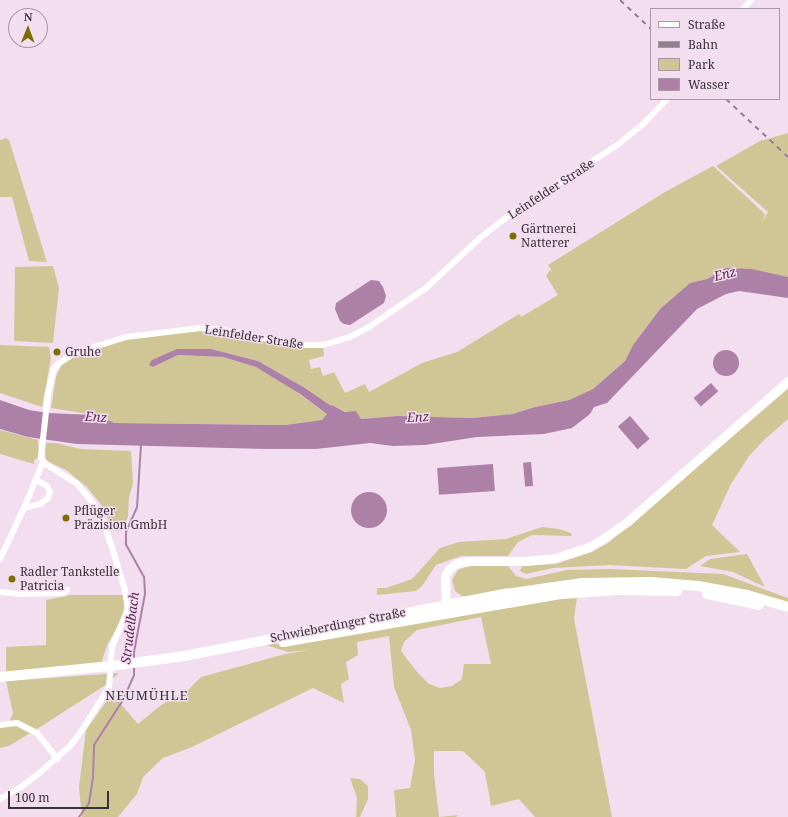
<!DOCTYPE html>
<html>
<head>
<meta charset="utf-8">
<style>
	body { margin:0 }
	#map { position:relative; width:788px; height:817px; overflow:hidden; background:#f2deef; font-family:"Noto Serif",serif }
	div>[style] { position:absolute }
	[style*='--x'] { left:calc(var(--x)*1px); top:calc(var(--y)*1px); width:calc(var(--w)*1px); rotate:calc(var(--a)*1deg) }
	.green>* { inset:0; background:#d0c695 }
	.water>* { inset:0; background:#ad81a7; transform-origin:0 0 }
	.round { border-radius:50% }
	.stream>* { height:2px; margin:-1px; padding:0 1px; transform-origin:1px; border-radius:1px; background:#ad81a7 }
	.street>* { height:6px; margin:-3px; padding:0 3px; transform-origin:3px; border-radius:3px; background:#fff }
	.secondary>* { height:9px; margin:-4.5px; padding:0 4.5px; transform-origin:4.5px; border-radius:4.5px; background:#fff }
	.primary>* { height:10px; margin:-5px; padding:0 5px; transform-origin:5px; border-radius:5px; background:#fff }
	.rail>* { height:2px; margin-top:-1px; transform-origin:0; background:repeating-linear-gradient(90deg,#8d808b 0 5px,transparent 0 10px) }
	.dots>* { width:11px; height:11px; translate:-50% -50%; box-sizing:border-box; border:2px solid #f2deef; border-radius:50% }
	span { translate:-50% -50%; white-space:nowrap; text-align:center; line-height:1.15; -webkit-text-stroke:3px #f2deef; paint-order:stroke }
	.street-label { font-size:12px; color:#383137 }
	.poi-label { font-size:12px; color:#383137 }
	.left { translate:0 -50%; text-align:left }
	.water-label { font-size:13px; color:#5b2556; font-style:italic }
	.neighbourhood-label { font-size:13px; color:#383137; letter-spacing:1px }
	.legend { position:absolute; left:650px; top:8px; width:130px; height:92px; box-sizing:border-box; background:#f2deef; border:1px solid #a899a5; margin:0; padding:5px 7px; list-style:none; font-size:12px; color:#383137 }
	.legend li { display:flex; align-items:center; gap:8px; height:20px }
	.legend b { width:20px; border:1px solid #a899a5 }
	.north { position:absolute; left:8px; top:8px; width:40px; height:40px; box-sizing:border-box; background:#f2deef; border:1px solid #a899a5; border-radius:50%; rotate:1deg; font-size:11px; font-weight:700; line-height:16px; text-align:center; color:#383137 }
	.north::after { content:''; display:block; margin:auto; width:14px; height:18px; background:#7e6c07; clip-path:polygon(50% 0,100% 100%,50% 72%,0 100%) }
	.scale { position:absolute; left:8px; top:791px; width:101px; height:18px; box-sizing:border-box; border:2px solid #383137; border-top:0; padding-left:5px; font-size:12px; line-height:14px; white-space:nowrap; color:#383137; -webkit-text-stroke:3px #f2deef; paint-order:stroke }
</style>
</head>
<body>
<div id="map">
	<div class="green">
		<div style="clip-path:polygon(788px 133px,788px 277px,770px 274px,718px 272px,707px 279px,690px 283px,660px 309px,633px 345px,625px 361px,593px 389px,569px 400px,535px 407px,512px 414px,472px 418px,397px 416px,361px 419px,332px 405px,331px 407px,305px 388px,258px 361px,211px 349px,177px 349px,153px 367px,178px 355px,223px 357px,256px 367px,284px 383px,327px 414px,322px 420px,285px 425px,115px 423px,94px 415px,51px 408px,56px 377px,62px 364px,72px 357px,126px 337px,200px 328px,285px 343px,323px 345px,324px 356px,309px 360px,311px 369px,320px 367px,323px 376px,334px 372px,345px 393px,365px 384px,369px 392px,422px 363px,457px 352px,519px 314px,521px 317px,558px 295px,546px 276px,550px 270px,553px 273px,548px 265px,665px 192px,713px 166px,765px 214px,762px 222px,768px 212px,716px 166px,760px 141px)"></div>
		<div style="clip-path:polygon(6px 138px,9px 140px,47px 262px,29px 261px,12px 197px,0 197px,0 140px)"></div>
		<div style="clip-path:polygon(53px 266px,59px 288px,53px 343px,14px 341px,15px 267px)"></div>
		<div style="clip-path:polygon(0 345px,49px 347px,51px 358px,42px 407px,0 393px)"></div>
		<div style="clip-path:polygon(788px 389px,788px 419px,765px 439px,749px 456px,731px 484px,712px 525px,740px 552px,706px 556px,686px 569px,609px 565px,553px 568px,526px 574px,520px 571px,522px 566px,556px 564px,592px 552px,608px 543px)"></div>
		<div style="clip-path:polygon(0 430px,38px 440px,39px 457px,34px 460px,34px 464px,0 454px)"></div>
		<div style="clip-path:polygon(46px 443px,56px 443px,80px 449px,131px 451px,133px 484px,129px 497px,128px 517px,121px 531px,112px 530px,103px 507px,87px 487px,66px 470px,49px 462px,46px 459px,45px 451px)"></div>
		<div style="clip-path:polygon(542px 527px,559px 529px,571px 533px,572px 536px,532px 535px,518px 542px,508px 556px,461px 556px,436px 565px,422px 586px,416px 591px,377px 595px,377px 588px,386px 588px,412px 579px,440px 548px,459px 542px,506px 539px)"></div>
		<div style="clip-path:polygon(747px 554px,765px 587px,733px 572px,700px 566px,710px 559px)"></div>
		<div style="clip-path:polygon(485px 565px,508px 566px,516px 576px,526px 579px,567px 570px,609px 569px,723px 574px,788px 598px,788px 603px,724px 587px,469px 597px,462px 596px,455px 591px,452px 580px,458px 570px,469px 566px)"></div>
		<div style="clip-path:polygon(71px 595px,125px 595px,123px 617px,107px 645px,101px 664px,6px 673px,6px 647px,46px 645px,46px 600px)"></div>
		<div style="clip-path:polygon(evenodd,577px 597px,574px 619px,612px 817px,535px 817px,519px 799px,491px 806px,485px 772px,463px 751px,434px 751px,434px 773px,439px 817px,458px 815px,456px 817px,396px 817px,394px 790px,410px 788px,415px 760px,411px 730px,394px 687px,389px 636px,357px 642px,358px 655px,346px 662px,349px 679px,341px 684px,344px 703px,313px 688px,192px 747px,163px 758px,143px 777px,137px 794px,118px 817px,82px 817px,79px 787px,86px 730px,106px 702px,114px 696px,138px 724px,161px 705px,188px 690px,201px 677px,285px 654px,310px 650px,288px 652px,266px 645px,503px 604px,577px 597px,481px 617px,491px 664px,464px 664px,462px 679px,452px 686px,440px 688px,429px 684px,417px 672px,401px 651px,404px 642px,417px 630px,481px 617px)"></div>
		<div style="clip-path:polygon(119px 673px,104px 686px,37px 729px,9px 746px,0 748px,0 723px,10px 721px,13px 713px,6px 681px)"></div>
		<div style="clip-path:polygon(350px 778px,360px 779px,368px 786px,368px 799px,360px 817px,356px 817px,357px 798px)"></div>
	</div>
	<div class="water">
		<div style="clip-path:polygon(726px 268px,752px 269px,788px 277px,788px 298px,739px 291px,726px 294px,697px 309px,607px 403px,594px 407px,590px 414px,572px 428px,544px 434px,477px 437px,425px 445px,393px 446px,370px 443px,316px 449px,267px 449px,77px 444px,28px 437px,0 429px,0 400px,29px 410px,48px 413px,94px 415px,115px 423px,285px 425px,322px 420px,327px 414px,300px 394px,256px 367px,223px 357px,178px 355px,153px 367px,149px 365px,152px 360px,177px 349px,211px 349px,258px 361px,305px 388px,331px 406px,332px 405px,345px 412px,356px 411px,361px 419px,397px 416px,472px 418px,512px 414px,535px 407px,569px 400px,593px 389px,625px 361px,633px 345px,660px 309px,690px 283px,707px 279px)"></div>
		<div style="clip-path:polygon(371px 280px,379px 281px,383px 287px,386px 296px,384px 303px,350px 325px,344px 324px,340px 321px,335px 309px,336px 303px)"></div>
		<div class="round" style="left:713px;top:350px;width:26px;height:26px"></div>
		<div style="left:711px;top:383px;width:11px;height:23px;rotate:49deg"></div>
		<div style="left:630px;top:416px;width:30px;height:16px;rotate:49deg"></div>
		<div style="left:531px;top:462px;width:24px;height:8px;rotate:85deg"></div>
		<div style="left:493px;top:464px;width:27px;height:56px;rotate:86deg"></div>
		<div class="round" style="left:351px;top:492px;width:36px;height:36px"></div>
	</div>
	<div class="stream">
		<div style="--x:134;--y:660;--w:8;--a:-90"></div>
		<div style="--x:134;--y:652;--w:59;--a:-79.3"></div>
		<div style="--x:145;--y:594;--w:17;--a:-93"></div>
		<div style="--x:144;--y:577;--w:38;--a:-119"></div>
		<div style="--x:126;--y:544;--w:12;--a:-90"></div>
		<div style="--x:126;--y:532;--w:27;--a:-66"></div>
		<div style="--x:137;--y:507;--w:62;--a:-86.3"></div>
		<div style="--x:79;--y:817;--w:17;--a:-54"></div>
		<div style="--x:89;--y:803;--w:26;--a:-81"></div>
		<div style="--x:93;--y:777;--w:32;--a:-88"></div>
		<div style="--x:94;--y:745;--w:54;--a:-57.2"></div>
		<div style="--x:123;--y:700;--w:27;--a:-66"></div>
		<div style="--x:134;--y:675;--w:8;--a:-90"></div>
	</div>
	<div class="street">
		<div style="--x:743;--y:9;--w:12;--a:-48"></div>
		<div style="--x:24;--y:508;--w:16;--a:-14"></div>
		<div style="--x:40;--y:504;--w:10;--a:-37"></div>
		<div style="--x:48;--y:498;--w:6;--a:-72"></div>
		<div style="--x:50;--y:492;--w:7;--a:-117"></div>
		<div style="--x:47;--y:486;--w:13;--a:-151"></div>
		<div style="--x:0;--y:559;--w:56;--a:-64.8"></div>
		<div style="--x:24;--y:508;--w:50;--a:-67.6"></div>
		<div style="--x:0;--y:592;--w:18;--a:6"></div>
		<div style="--x:18;--y:594;--w:45;--a:-1.3"></div>
		<div style="--x:63;--y:593;--w:5;--a:-37"></div>
		<div style="--x:0;--y:725;--w:17;--a:-7"></div>
		<div style="--x:17;--y:723;--w:22;--a:27"></div>
		<div style="--x:37;--y:733;--w:33;--a:52"></div>
		<div style="--x:0;--y:799;--w:24;--a:-30"></div>
		<div style="--x:21;--y:787;--w:21;--a:-37"></div>
		<div style="--x:38;--y:774;--w:44;--a:-41.3"></div>
		<div style="--x:71;--y:745;--w:22;--a:-54"></div>
		<div style="--x:84;--y:727;--w:47;--a:-58"></div>
		<div style="--x:109;--y:687;--w:40;--a:-85.7"></div>
		<div style="--x:112;--y:647;--w:41;--a:-67.2"></div>
		<div style="--x:128;--y:609;--w:19;--a:-99"></div>
		<div style="--x:125;--y:590;--w:34;--a:-107"></div>
		<div style="--x:115;--y:557;--w:32;--a:-108"></div>
		<div style="--x:105;--y:527;--w:27;--a:-117"></div>
		<div style="--x:93;--y:503;--w:26;--a:-130"></div>
		<div style="--x:76;--y:483;--w:39;--a:-148"></div>
		<div style="--x:43;--y:462;--w:5;--a:-112"></div>
		<div style="--x:41;--y:457;--w:63;--a:-83.7"></div>
		<div style="--x:48;--y:394;--w:26;--a:-77"></div>
		<div style="--x:54;--y:369;--w:6;--a:-51"></div>
		<div style="--x:58;--y:364;--w:20;--a:-33"></div>
		<div style="--x:75;--y:353;--w:53;--a:-17.4"></div>
		<div style="--x:126;--y:337;--w:75;--a:-6.9"></div>
		<div style="--x:200;--y:328;--w:24;--a:5"></div>
		<div style="--x:224;--y:330;--w:76;--a:11.5"></div>
		<div style="--x:298;--y:345;--w:25;--a:0"></div>
		<div style="--x:323;--y:345;--w:28;--a:-17"></div>
		<div style="--x:350;--y:337;--w:21;--a:-28"></div>
		<div style="--x:369;--y:327;--w:69;--a:-34.4"></div>
		<div style="--x:426;--y:288;--w:74;--a:-42.8"></div>
		<div style="--x:480;--y:238;--w:41;--a:-38"></div>
		<div style="--x:512;--y:213;--w:124;--a:-32.8"></div>
		<div style="--x:616;--y:146;--w:35;--a:-39"></div>
		<div style="--x:643;--y:124;--w:35;--a:-46"></div>
	</div>
	<div class="secondary">
		<div style="--x:446;--y:605;--w:29;--a:-92"></div>
		<div style="--x:445;--y:576;--w:8;--a:-60"></div>
		<div style="--x:449;--y:569;--w:10;--a:-37"></div>
		<div style="--x:457;--y:563;--w:13;--a:-9"></div>
		<div style="--x:470;--y:561;--w:56;--a:0"></div>
		<div style="--x:526;--y:561;--w:29;--a:-6"></div>
		<div style="--x:555;--y:558;--w:36;--a:-18"></div>
		<div style="--x:589;--y:547;--w:17;--a:-31"></div>
		<div style="--x:604;--y:538;--w:29;--a:-35"></div>
		<div style="--x:628;--y:521;--w:213;--a:-41.2"></div>
	</div>
	<div class="primary">
		<div style="--x:707;--y:594;--w:53;--a:11.9"></div>
		<div style="--x:283;--y:642;--w:283;--a:-9.8"></div>
		<div style="--x:562;--y:594;--w:55;--a:-4.2"></div>
		<div style="--x:617;--y:590;--w:60;--a:1"></div>
		<div style="--x:0;--y:677;--w:112;--a:-5.7"></div>
		<div style="--x:111;--y:666;--w:74;--a:-7.8"></div>
		<div style="--x:184;--y:656;--w:326;--a:-11"></div>
		<div style="--x:504;--y:594;--w:79;--a:-8"></div>
		<div style="--x:582;--y:583;--w:69;--a:-0.8"></div>
		<div style="--x:651;--y:582;--w:47;--a:4.9"></div>
		<div style="--x:698;--y:586;--w:50;--a:10.4"></div>
		<div style="--x:747;--y:595;--w:43;--a:16.3"></div>
	</div>
	<div class="rail">
		<div style="--x:620;--y:0;--w:42;--a:43.1"></div>
		<div style="--x:726;--y:99;--w:85;--a:43.1"></div>
	</div>
	<div class="dots">
		<div style="left:513px;top:236px;background:#7e6c07"></div>
		<div style="left:57px;top:352px;background:#7e6c07"></div>
		<div style="left:66px;top:518px;background:#7e6c07"></div>
		<div style="left:12px;top:579px;background:#7e6c07"></div>
	</div>
	<div class="street-label">
		<span style="left:551px;top:189px;rotate:-33deg">Leinfelder Straße</span>
		<span style="left:254px;top:337px;rotate:9deg">Leinfelder Straße</span>
		<span style="left:338px;top:625px;rotate:-11deg">Schwieberdinger Straße</span>
	</div>
	<div class="poi-label">
		<span class="left" style="left:521px;top:236px">Gärtnerei<br>Natterer</span>
		<span class="left" style="left:65px;top:352px">Gruhe</span>
		<span class="left" style="left:74px;top:518px">Pflüger<br>Präzision GmbH</span>
		<span class="left" style="left:20px;top:579px">Radler Tankstelle<br>Patricia</span>
	</div>
	<div class="water-label">
		<span style="left:725px;top:274px;rotate:-14deg">Enz</span>
		<span style="left:96px;top:417px;rotate:4deg">Enz</span>
		<span style="left:418px;top:417px;rotate:-2deg">Enz</span>
		<span style="left:130px;top:628px;rotate:-83deg">Strudelbach</span>
	</div>
	<div class="neighbourhood-label">
		<span style="left:147px;top:695px">NEUMÜHLE</span>
	</div>
	<ul class="legend">
	<li><b style="height:5px;background:#fff"></b>Straße</li>
	<li><b style="height:5px;background:#8d808b"></b>Bahn</li>
	<li><b style="height:11px;background:#d0c695"></b>Park</li>
	<li><b style="height:11px;background:#ad81a7"></b>Wasser</li>
	</ul>
	<div class="north">N</div>
	<div class="scale">100 m</div>
</div>
</body>
</html>
